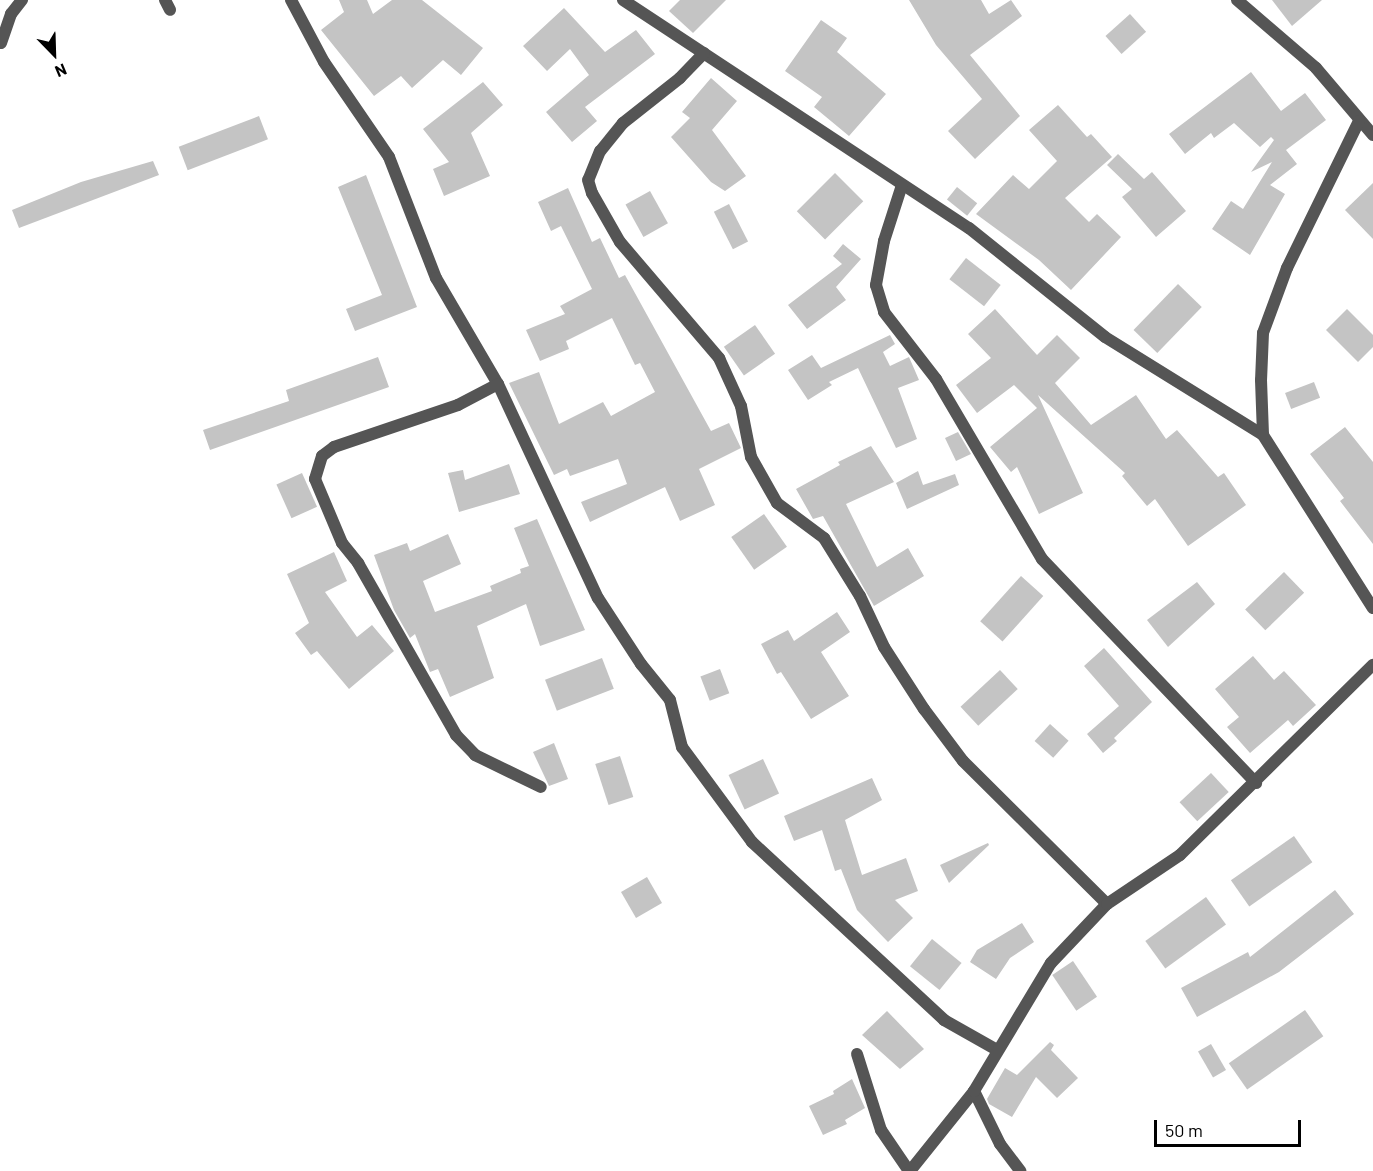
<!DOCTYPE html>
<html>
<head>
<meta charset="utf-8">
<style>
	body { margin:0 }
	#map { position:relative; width:1373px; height:1171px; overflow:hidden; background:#fff; font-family:Barlow,sans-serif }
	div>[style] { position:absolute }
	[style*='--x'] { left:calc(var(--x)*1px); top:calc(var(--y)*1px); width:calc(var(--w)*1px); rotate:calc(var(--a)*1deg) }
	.building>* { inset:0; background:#c4c4c4; transform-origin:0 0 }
	.street>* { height:12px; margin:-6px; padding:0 6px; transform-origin:6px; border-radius:6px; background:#555 }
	span { translate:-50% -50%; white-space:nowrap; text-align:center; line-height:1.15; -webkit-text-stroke:6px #fff; paint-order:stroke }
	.north { position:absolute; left:24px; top:24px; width:60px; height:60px; -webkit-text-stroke:4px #fff; paint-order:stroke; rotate:157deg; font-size:16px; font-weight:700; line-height:24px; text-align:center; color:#000 }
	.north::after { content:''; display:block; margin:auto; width:21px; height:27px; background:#000; clip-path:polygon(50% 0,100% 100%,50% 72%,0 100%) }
	.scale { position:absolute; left:1154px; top:1120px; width:147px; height:27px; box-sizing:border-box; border:3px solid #000; border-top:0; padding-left:8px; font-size:18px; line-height:21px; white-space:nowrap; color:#000; -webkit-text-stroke:4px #fff; paint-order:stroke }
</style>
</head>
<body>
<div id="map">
	<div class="building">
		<div style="clip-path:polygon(339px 0,367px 0,373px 14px,392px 0,422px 0,483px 48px,461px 75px,443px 60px,412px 88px,401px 76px,374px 96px,321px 30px,344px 12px)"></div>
		<div style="clip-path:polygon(680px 0,726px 0,693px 33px,669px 11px)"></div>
		<div style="clip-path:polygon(909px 0,981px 0,989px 14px,1011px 0,1022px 16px,970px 55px,1020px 116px,975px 159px,948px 131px,982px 99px,936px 45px)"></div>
		<div style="clip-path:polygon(1272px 0,1322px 0,1292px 26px)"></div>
		<div style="clip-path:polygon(564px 8px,605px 52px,636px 30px,655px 54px,585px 107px,597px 121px,572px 142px,546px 112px,589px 75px,570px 49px,547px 71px,523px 46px)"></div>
		<div style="left:1130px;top:14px;width:24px;height:33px;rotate:48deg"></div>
		<div style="clip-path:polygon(821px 20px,847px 38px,837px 52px,886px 94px,849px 136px,814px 107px,822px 97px,785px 71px)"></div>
		<div style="clip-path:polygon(1251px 72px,1281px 111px,1305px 93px,1326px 120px,1286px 150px,1297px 164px,1270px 185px,1285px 194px,1250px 255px,1212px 229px,1231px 201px,1243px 209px,1272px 162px,1251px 172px,1274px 140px,1271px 137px,1260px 147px,1234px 123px,1214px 138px,1211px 133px,1185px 154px,1169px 134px)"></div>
		<div style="clip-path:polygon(711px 78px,737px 101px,712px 130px,746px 176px,725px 191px,711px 182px,671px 137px,690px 118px,682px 112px)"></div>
		<div style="clip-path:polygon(483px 82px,503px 105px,471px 133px,490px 176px,444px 196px,433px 169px,449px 162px,423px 129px)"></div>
		<div style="clip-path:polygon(1058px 105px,1087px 137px,1091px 134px,1112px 157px,1065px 198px,1089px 222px,1097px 214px,1121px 237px,1071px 290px,1039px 260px,976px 214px,1013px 175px,1029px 189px,1057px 161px,1029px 130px)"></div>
		<div style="left:259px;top:116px;width:25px;height:86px;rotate:69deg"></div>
		<div style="clip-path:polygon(1118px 154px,1144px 179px,1152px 172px,1186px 211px,1156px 237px,1122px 197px,1132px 189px,1107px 165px)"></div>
		<div style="clip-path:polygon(153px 161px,159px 175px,19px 228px,12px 210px,81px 182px)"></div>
		<div style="left:835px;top:173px;width:40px;height:54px;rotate:45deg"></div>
		<div style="clip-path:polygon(366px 175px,417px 307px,355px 331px,346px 309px,382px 295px,338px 187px)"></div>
		<div style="clip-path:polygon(1373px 183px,1373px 239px,1345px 210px)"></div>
		<div style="left:957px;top:187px;width:26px;height:16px;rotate:39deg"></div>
		<div style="clip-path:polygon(568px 188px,592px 242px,600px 238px,619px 278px,625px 275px,711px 431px,729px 423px,741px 448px,699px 469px,715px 505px,680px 521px,665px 487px,590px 522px,581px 502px,627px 484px,618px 459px,570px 476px,567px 469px,554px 475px,509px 383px,539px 372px,559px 424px,603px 402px,611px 416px,655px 392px,640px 363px,635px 365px,612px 318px,566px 341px,569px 349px,540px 361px,526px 330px,565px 314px,560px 306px,592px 289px,561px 226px,551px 231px,538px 202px)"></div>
		<div style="left:650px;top:191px;width:37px;height:28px;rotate:61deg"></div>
		<div style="left:729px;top:204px;width:42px;height:17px;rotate:63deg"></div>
		<div style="clip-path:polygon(843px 244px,861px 259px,836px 287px,846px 300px,807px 329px,788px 305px,842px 264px,833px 256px)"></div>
		<div style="left:966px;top:258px;width:44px;height:27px;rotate:38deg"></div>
		<div style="left:1178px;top:284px;width:33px;height:64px;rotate:44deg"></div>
		<div style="clip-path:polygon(995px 309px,1037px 355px,1057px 335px,1080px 358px,1055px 383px,1091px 425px,1136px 395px,1166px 439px,1177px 430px,1218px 477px,1224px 473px,1246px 505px,1188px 546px,1155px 499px,1147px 506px,1122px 476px,1125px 473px,1038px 395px,1083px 493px,1039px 514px,1017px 467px,1011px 472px,990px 447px,1037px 408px,1014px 385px,977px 413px,956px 385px,991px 358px,968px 334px)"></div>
		<div style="clip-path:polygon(1347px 309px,1373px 335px,1373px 347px,1358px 362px,1326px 330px)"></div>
		<div style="left:755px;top:325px;width:35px;height:38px;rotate:55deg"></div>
		<div style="clip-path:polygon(890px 335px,895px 344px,883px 352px,890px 366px,909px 357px,919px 380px,898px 388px,917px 439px,896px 448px,858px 368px,829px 382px,832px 385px,808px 400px,788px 370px,812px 355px,821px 368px)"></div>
		<div style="clip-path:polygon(378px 357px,389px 387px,210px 450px,203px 430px,289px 401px,286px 390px)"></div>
		<div style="left:1314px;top:382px;width:17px;height:31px;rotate:69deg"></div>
		<div style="clip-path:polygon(1345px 427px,1373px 462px,1373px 544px,1340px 501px,1344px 498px,1310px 454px)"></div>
		<div style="clip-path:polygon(958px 432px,971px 454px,956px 461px,945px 438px)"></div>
		<div style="clip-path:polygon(871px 446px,894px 482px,846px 504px,877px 567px,908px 548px,924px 576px,874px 606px,823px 516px,813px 519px,796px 489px,840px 465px,838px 462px)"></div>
		<div style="clip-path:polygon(509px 464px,520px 494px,459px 512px,448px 473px,463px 470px,465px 480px)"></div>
		<div style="clip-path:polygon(918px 471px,923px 485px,955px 474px,959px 485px,907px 509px,896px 483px)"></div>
		<div style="left:302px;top:473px;width:37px;height:28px;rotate:66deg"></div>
		<div style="left:764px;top:514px;width:40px;height:40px;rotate:55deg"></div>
		<div style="clip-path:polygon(537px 519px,585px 630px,540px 646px,526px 604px,477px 626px,494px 678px,450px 697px,438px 669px,430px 672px,415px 634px,410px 638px,394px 610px,374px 555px,407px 543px,410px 551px,448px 534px,461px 564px,423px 581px,435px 612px,492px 591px,490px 586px,521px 573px,520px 569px,529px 566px,514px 528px)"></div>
		<div style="clip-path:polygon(334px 552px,347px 581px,325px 592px,357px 637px,372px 625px,394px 651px,349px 689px,317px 651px,311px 655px,295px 633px,309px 623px,287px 574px)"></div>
		<div style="left:1284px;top:572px;width:29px;height:54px;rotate:46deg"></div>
		<div style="left:1021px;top:576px;width:30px;height:61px;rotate:42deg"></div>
		<div style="clip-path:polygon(1197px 582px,1215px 604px,1168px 647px,1147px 620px)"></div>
		<div style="clip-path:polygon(837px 612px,850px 632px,821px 652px,849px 696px,811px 719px,781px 672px,777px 674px,761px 644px,788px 630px,794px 641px)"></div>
		<div style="clip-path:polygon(1104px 648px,1152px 702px,1114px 738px,1117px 741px,1103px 753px,1087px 734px,1119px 706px,1084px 666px)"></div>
		<div style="clip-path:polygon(1253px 656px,1274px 680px,1284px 671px,1316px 705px,1293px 726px,1288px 720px,1250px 753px,1227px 727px,1239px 717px,1215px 689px)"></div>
		<div style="left:602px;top:658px;width:33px;height:61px;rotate:69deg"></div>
		<div style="left:720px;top:669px;width:26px;height:21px;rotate:69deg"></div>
		<div style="left:1000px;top:670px;width:26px;height:54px;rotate:47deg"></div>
		<div style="left:1050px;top:724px;width:25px;height:23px;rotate:42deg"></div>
		<div style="clip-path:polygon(554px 743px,568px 779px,549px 786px,533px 752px)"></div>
		<div style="left:620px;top:756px;width:43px;height:26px;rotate:72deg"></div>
		<div style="left:763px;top:759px;width:38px;height:38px;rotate:65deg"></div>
		<div style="left:1211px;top:773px;width:26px;height:43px;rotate:47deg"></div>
		<div style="clip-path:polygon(872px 778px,882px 800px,845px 820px,862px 875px,906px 858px,918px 891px,895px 900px,913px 918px,888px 942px,857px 910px,841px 869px,835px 871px,822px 830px,794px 841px,784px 816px)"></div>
		<div style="left:1294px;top:836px;width:32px;height:77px;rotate:55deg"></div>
		<div style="clip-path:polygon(988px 843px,989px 845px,949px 883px,940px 865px)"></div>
		<div style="left:647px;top:877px;width:30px;height:30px;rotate:60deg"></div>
		<div style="clip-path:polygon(1335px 890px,1354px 914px,1279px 972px,1197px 1017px,1181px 988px,1248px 952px,1250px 957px)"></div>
		<div style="left:1206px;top:897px;width:34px;height:75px;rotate:54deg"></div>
		<div style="clip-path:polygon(1022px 923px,1034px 942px,1010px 958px,996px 979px,970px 962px,977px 950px)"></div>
		<div style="left:932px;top:939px;width:38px;height:35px;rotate:39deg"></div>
		<div style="left:1073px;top:961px;width:43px;height:25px;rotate:56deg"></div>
		<div style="left:1305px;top:1010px;width:32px;height:93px;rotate:55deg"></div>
		<div style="clip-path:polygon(887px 1011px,924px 1049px,900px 1069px,862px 1035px)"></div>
		<div style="clip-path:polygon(1050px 1042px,1054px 1045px,1051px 1050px,1078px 1078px,1057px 1098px,1036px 1077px,1012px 1117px,989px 1104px,987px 1099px,1005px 1068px,1017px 1075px)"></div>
		<div style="left:1211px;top:1044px;width:30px;height:15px;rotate:60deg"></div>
		<div style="clip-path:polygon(852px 1079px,865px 1108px,845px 1120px,847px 1124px,823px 1135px,809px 1106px,834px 1094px,833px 1091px)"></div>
	</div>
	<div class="street">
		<div style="--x:165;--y:0;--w:11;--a:63"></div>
		<div style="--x:291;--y:0;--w:70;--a:62"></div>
		<div style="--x:324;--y:62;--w:115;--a:55.6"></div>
		<div style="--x:389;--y:157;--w:130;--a:68.8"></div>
		<div style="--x:436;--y:278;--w:123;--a:59.7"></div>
		<div style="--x:498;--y:384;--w:236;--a:65"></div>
		<div style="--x:598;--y:598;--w:79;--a:56.9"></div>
		<div style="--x:641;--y:664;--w:46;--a:51.1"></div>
		<div style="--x:670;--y:700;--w:49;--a:75.7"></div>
		<div style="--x:682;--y:747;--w:118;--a:53.6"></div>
		<div style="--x:752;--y:842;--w:262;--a:42.8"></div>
		<div style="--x:944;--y:1020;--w:61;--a:29.5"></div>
		<div style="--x:623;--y:0;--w:414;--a:33.4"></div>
		<div style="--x:969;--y:228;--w:174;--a:38.7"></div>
		<div style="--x:1105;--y:337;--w:186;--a:31.8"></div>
		<div style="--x:1237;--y:0;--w:104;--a:40.7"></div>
		<div style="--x:1316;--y:68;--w:88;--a:49.6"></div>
		<div style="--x:1;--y:43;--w:31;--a:-71"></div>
		<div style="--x:11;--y:14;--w:18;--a:-52"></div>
		<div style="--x:704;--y:53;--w:35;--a:134"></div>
		<div style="--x:680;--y:78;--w:73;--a:141.7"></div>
		<div style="--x:623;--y:123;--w:36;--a:129"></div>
		<div style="--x:600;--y:151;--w:31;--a:112"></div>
		<div style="--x:588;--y:180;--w:14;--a:73"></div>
		<div style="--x:592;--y:193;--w:56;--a:60.3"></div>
		<div style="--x:620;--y:242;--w:153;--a:49.5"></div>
		<div style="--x:719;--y:358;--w:53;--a:65.4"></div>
		<div style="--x:741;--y:406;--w:52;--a:78.9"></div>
		<div style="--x:751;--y:457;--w:53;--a:60.5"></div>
		<div style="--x:777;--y:503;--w:59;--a:36.7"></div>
		<div style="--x:824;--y:538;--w:68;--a:58.2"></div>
		<div style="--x:860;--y:596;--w:56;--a:64.8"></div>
		<div style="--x:884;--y:647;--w:74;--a:57.2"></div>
		<div style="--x:924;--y:709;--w:65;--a:53.1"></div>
		<div style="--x:963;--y:761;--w:203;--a:44.8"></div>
		<div style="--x:1359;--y:121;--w:164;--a:116.1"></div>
		<div style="--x:1287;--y:268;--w:69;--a:110.3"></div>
		<div style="--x:1263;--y:333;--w:47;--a:92.4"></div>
		<div style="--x:1261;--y:380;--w:55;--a:87.9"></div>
		<div style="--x:1263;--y:435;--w:205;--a:57.6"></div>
		<div style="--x:902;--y:185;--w:59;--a:107.8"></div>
		<div style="--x:884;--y:241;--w:45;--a:100.3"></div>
		<div style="--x:876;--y:285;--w:28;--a:73"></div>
		<div style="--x:884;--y:312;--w:85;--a:52.2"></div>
		<div style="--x:936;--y:379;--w:209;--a:59.5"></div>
		<div style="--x:1042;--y:559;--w:310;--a:46.3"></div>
		<div style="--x:498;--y:384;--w:45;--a:152.3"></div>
		<div style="--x:458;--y:405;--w:131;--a:161.3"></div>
		<div style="--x:334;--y:447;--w:15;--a:143"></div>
		<div style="--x:322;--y:456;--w:24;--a:107"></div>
		<div style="--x:315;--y:479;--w:69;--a:67.1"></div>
		<div style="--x:342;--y:543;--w:26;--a:51"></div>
		<div style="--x:358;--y:563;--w:198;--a:60.3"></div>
		<div style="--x:456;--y:735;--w:28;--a:46"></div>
		<div style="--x:475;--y:755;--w:73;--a:25.9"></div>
		<div style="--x:857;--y:1054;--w:80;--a:72.5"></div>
		<div style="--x:881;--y:1130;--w:50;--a:55.7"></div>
		<div style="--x:974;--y:1091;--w:59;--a:63.9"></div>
		<div style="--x:1000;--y:1144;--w:34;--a:53"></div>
		<div style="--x:910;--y:1171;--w:102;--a:-51.3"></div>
		<div style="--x:974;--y:1091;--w:149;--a:-59"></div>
		<div style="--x:1051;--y:963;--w:81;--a:-46.5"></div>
		<div style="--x:1107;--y:904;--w:88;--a:-33.9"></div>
		<div style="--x:1180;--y:855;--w:271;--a:-44.6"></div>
	</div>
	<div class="north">N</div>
	<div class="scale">50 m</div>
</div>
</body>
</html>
